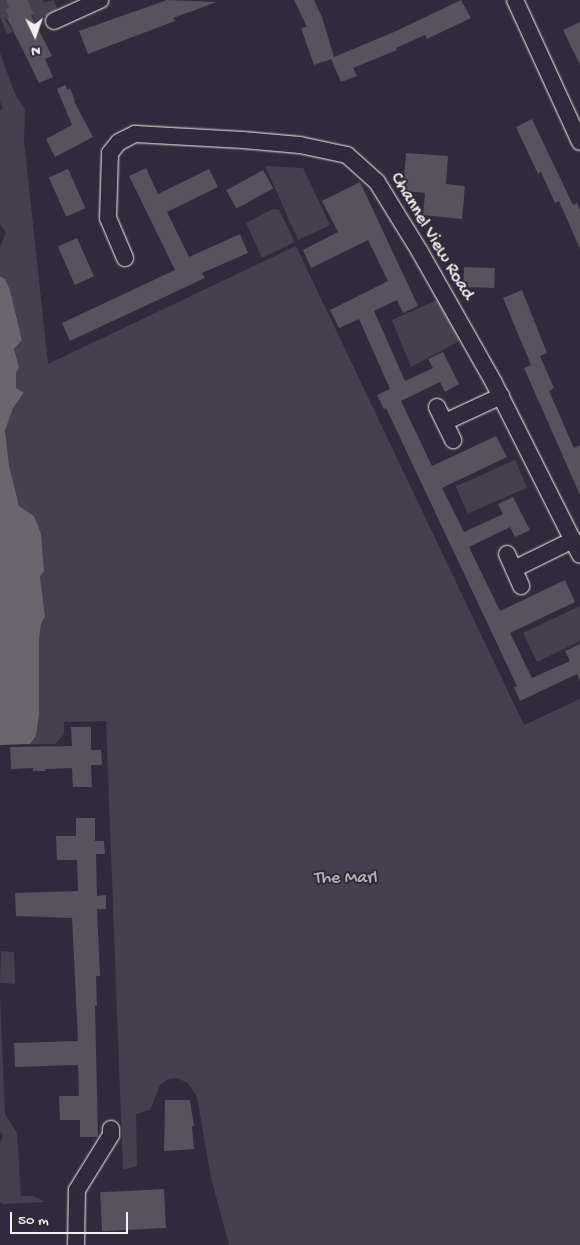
<!DOCTYPE html>
<html>
<head>
<meta charset="utf-8">
<style>
	body { margin:0 }
	#map { position:relative; width:580px; height:1245px; overflow:hidden; background:#2f2a3d; font-family:"Gochi Hand",sans-serif }
	div>[style] { position:absolute }
	[style*='--x'] { left:calc(var(--x)*1px); top:calc(var(--y)*1px); width:calc(var(--w)*1px); rotate:calc(var(--a)*1deg) }
	.green>* { inset:0; background:#454050; transform-origin:0 0 }
	.water>* { inset:0; background:#6a6670 }
	.building>* { inset:0; background:#56525f; transform-origin:0 0 }
	.roads { filter:drop-shadow(0 0 1px #f4f1e8) drop-shadow(0 0 1px #f4f1e8) }
	.street>* { height:16px; margin:-8px; padding:0 8px; transform-origin:8px; border-radius:8px; background:#2f2a3d }
	span { translate:-50% -50%; white-space:nowrap; text-align:center; line-height:1.15; -webkit-text-stroke:4px #2f2a3d; paint-order:stroke }
	.street-label { font-size:18px; color:#f4f1e8 }
	.park-label { font-size:18px; color:#b7b3b3 }
	.north { position:absolute; left:10px; top:10px; width:50px; height:50px; -webkit-text-stroke:4px #2f2a3d; paint-order:stroke; rotate:177deg; font-size:14px; font-weight:700; line-height:20px; text-align:center; color:#f4f1e8 }
	.north::after { content:''; display:block; margin:auto; width:18px; height:22px; background:#f4f1e8; clip-path:polygon(50% 0,100% 100%,50% 72%,0 100%) }
	.scale { position:absolute; left:10px; top:1212px; width:118px; height:22px; box-sizing:border-box; border:2px solid #f4f1e8; border-top:0; padding-left:6px; font-size:15px; line-height:18px; white-space:nowrap; color:#f4f1e8; -webkit-text-stroke:4px #2f2a3d; paint-order:stroke }
</style>
</head>
<body>
<div id="map">
	<div class="green">
		<div style="clip-path:polygon(0 0,6px 0,9px 8px,5px 9px,9px 18px,5px 19px,13px 32px,7px 34px,0 17px)"></div>
		<div style="clip-path:polygon(27px 0,43px 0,44px 2px,54px 0,57px 9px,35px 22px)"></div>
		<div style="clip-path:polygon(0 53px,15px 94px,25px 110px,24px 141px,48px 364px,296px 246px,524px 725px,580px 699px,580px 1245px,229px 1245px,211px 1178px,197px 1097px,188px 1083px,177px 1078px,168px 1079px,160px 1085px,150px 1110px,136px 1114px,137px 1166px,123px 1170px,106px 721px,64px 722px,64px 734px,55px 744px,30px 744px,36px 736px,39px 715px,39px 639px,41px 624px,45px 616px,40px 577px,44px 571px,42px 552px,34px 516px,19px 506px,9px 465px,5px 432px,13px 408px,24px 394px,16px 388px,16px 373px,19px 367px,14px 349px,22px 339px,10px 290px,5px 279px,0 276px,0 248px,6px 232px,0 224px,0 111px,3px 109px,0 101px)"></div>
		<div style="clip-path:polygon(265px 166px,303px 168px,330px 225px,298px 240px)"></div>
		<div style="clip-path:polygon(273px 209px,279px 210px,295px 242px,262px 258px,246px 223px)"></div>
		<div style="clip-path:polygon(446px 296px,467px 337px,411px 367px,392px 320px)"></div>
		<div style="left:515px;top:460px;width:30px;height:65px;rotate:66deg"></div>
		<div style="clip-path:polygon(580px 606px,580px 641px,537px 662px,523px 633px)"></div>
		<div style="clip-path:polygon(1px 951px,14px 952px,15px 984px,0 983px)"></div>
		<div style="clip-path:polygon(0 994px,5px 1114px,17px 1133px,21px 1196px,33px 1196px,45px 1202px,3px 1204px,0 1202px,0 1144px,3px 1135px,0 1131px)"></div>
	</div>
	<div class="water">
		<div style="clip-path:polygon(0 276px,5px 279px,10px 290px,22px 340px,14px 349px,19px 367px,16px 373px,16px 388px,24px 393px,13px 408px,5px 431px,9px 465px,19px 506px,34px 516px,41px 534px,44px 571px,40px 577px,45px 616px,41px 624px,39px 639px,39px 715px,36px 736px,30px 744px,0 745px)"></div>
	</div>
	<div class="building">
		<div style="clip-path:polygon(6px 0,27px 0,34px 14px,31px 15px,52px 56px,45px 59px,53px 77px,39px 83px,7px 18px,9px 18px,5px 9px,9px 8px)"></div>
		<div style="clip-path:polygon(167px 0,217px 2px,173px 18px,175px 21px,88px 54px,79px 31px)"></div>
		<div style="clip-path:polygon(294px 0,314px 0,322px 17px,334px 57px,394px 32px,461px 0,471px 18px,427px 39px,425px 35px,396px 48px,397px 50px,353px 68px,357px 76px,341px 82px,331px 59px,314px 65px,301px 28px,307px 27px)"></div>
		<div style="clip-path:polygon(580px 22px,580px 65px,563px 30px)"></div>
		<div style="clip-path:polygon(65px 85px,68px 90px,70px 88px,75px 101px,74px 101px,93px 137px,55px 157px,46px 139px,72px 125px,57px 89px)"></div>
		<div style="clip-path:polygon(532px 119px,573px 205px,577px 203px,580px 210px,580px 249px,559px 201px,555px 203px,541px 172px,538px 174px,516px 127px)"></div>
		<div style="clip-path:polygon(406px 153px,448px 156px,446px 184px,465px 186px,462px 219px,423px 215px,425px 193px,403px 191px)"></div>
		<div style="clip-path:polygon(146px 168px,158px 194px,209px 169px,218px 187px,167px 212px,189px 257px,240px 234px,248px 253px,202px 273px,205px 278px,70px 341px,62px 323px,175px 270px,129px 176px)"></div>
		<div style="left:68px;top:169px;width:43px;height:21px;rotate:66deg"></div>
		<div style="left:263px;top:170px;width:21px;height:42px;rotate:61deg"></div>
		<div style="clip-path:polygon(360px 182px,418px 306px,403px 313px,397px 300px,374px 311px,405px 381px,433px 368px,428px 359px,443px 352px,459px 384px,445px 392px,440px 382px,401px 401px,432px 466px,496px 436px,507px 457px,442px 488px,464px 532px,503px 514px,498px 504px,513px 497px,530px 530px,515px 537px,510px 527px,469px 547px,500px 611px,565px 580px,575px 602px,510px 633px,532px 678px,570px 661px,565px 651px,580px 644px,580px 681px,577px 674px,520px 701px,514px 687px,517px 686px,386px 408px,384px 409px,377px 395px,390px 389px,359px 319px,339px 328px,330px 310px,388px 281px,368px 240px,311px 268px,303px 250px,338px 232px,322px 201px)"></div>
		<div style="left:77px;top:238px;width:42px;height:21px;rotate:66deg"></div>
		<div style="left:464px;top:267px;width:31px;height:20px;rotate:2deg"></div>
		<div style="clip-path:polygon(522px 290px,547px 353px,540px 356px,554px 388px,549px 391px,574px 448px,580px 445px,580px 495px,524px 368px,531px 365px,503px 298px)"></div>
		<div style="clip-path:polygon(71px 727px,91px 727px,91px 750px,101px 750px,102px 765px,91px 765px,92px 787px,73px 787px,72px 768px,45px 769px,45px 771px,33px 771px,33px 768px,11px 769px,10px 747px,72px 746px)"></div>
		<div style="clip-path:polygon(76px 818px,95px 818px,95px 841px,104px 841px,105px 854px,96px 854px,97px 896px,106px 895px,106px 909px,97px 909px,100px 976px,96px 976px,97px 1006px,95px 1006px,98px 1137px,80px 1137px,80px 1120px,60px 1120px,59px 1096px,79px 1096px,78px 1065px,15px 1067px,14px 1043px,78px 1041px,72px 918px,16px 916px,15px 893px,78px 891px,77px 860px,57px 860px,56px 836px,76px 836px)"></div>
		<div style="clip-path:polygon(165px 1100px,190px 1100px,194px 1126px,192px 1126px,194px 1149px,164px 1151px)"></div>
		<div style="left:164px;top:1189px;width:39px;height:64px;rotate:87deg"></div>
	</div>
	<div class="roads">
		<div class="street">
			<div style="--x:515;--y:0;--w:156;--a:65.4"></div>
			<div style="--x:54;--y:21;--w:51;--a:-24.5"></div>
			<div style="--x:125;--y:258;--w:43;--a:-113"></div>
			<div style="--x:108;--y:218;--w:65;--a:-88.2"></div>
			<div style="--x:110;--y:153;--w:14;--a:-51"></div>
			<div style="--x:119;--y:142;--w:18;--a:-27"></div>
			<div style="--x:135;--y:134;--w:108;--a:3.2"></div>
			<div style="--x:243;--y:140;--w:57;--a:5"></div>
			<div style="--x:300;--y:145;--w:48;--a:12"></div>
			<div style="--x:347;--y:155;--w:40;--a:42"></div>
			<div style="--x:377;--y:182;--w:82;--a:58.4"></div>
			<div style="--x:420;--y:252;--w:150;--a:60.5"></div>
			<div style="--x:494;--y:383;--w:192;--a:63.4"></div>
			<div style="--x:437;--y:407;--w:37;--a:64"></div>
			<div style="--x:445;--y:422;--w:62;--a:-24.9"></div>
			<div style="--x:507;--y:554;--w:35;--a:66"></div>
			<div style="--x:514;--y:569;--w:66;--a:-26.2"></div>
			<div style="--x:76;--y:1245;--w:55;--a:-89"></div>
			<div style="--x:77;--y:1190;--w:65;--a:-58.3"></div>
			<div style="--x:111;--y:1135;--w:6;--a:-90"></div>
		</div>
	</div>
	<div class="street-label">
		<span style="left:431px;top:237px;rotate:59deg">Channel View Road</span>
	</div>
	<div class="park-label">
		<span style="left:346px;top:879px">The Marl</span>
	</div>
	<div class="north">N</div>
	<div class="scale">50 m</div>
</div>
</body>
</html>
